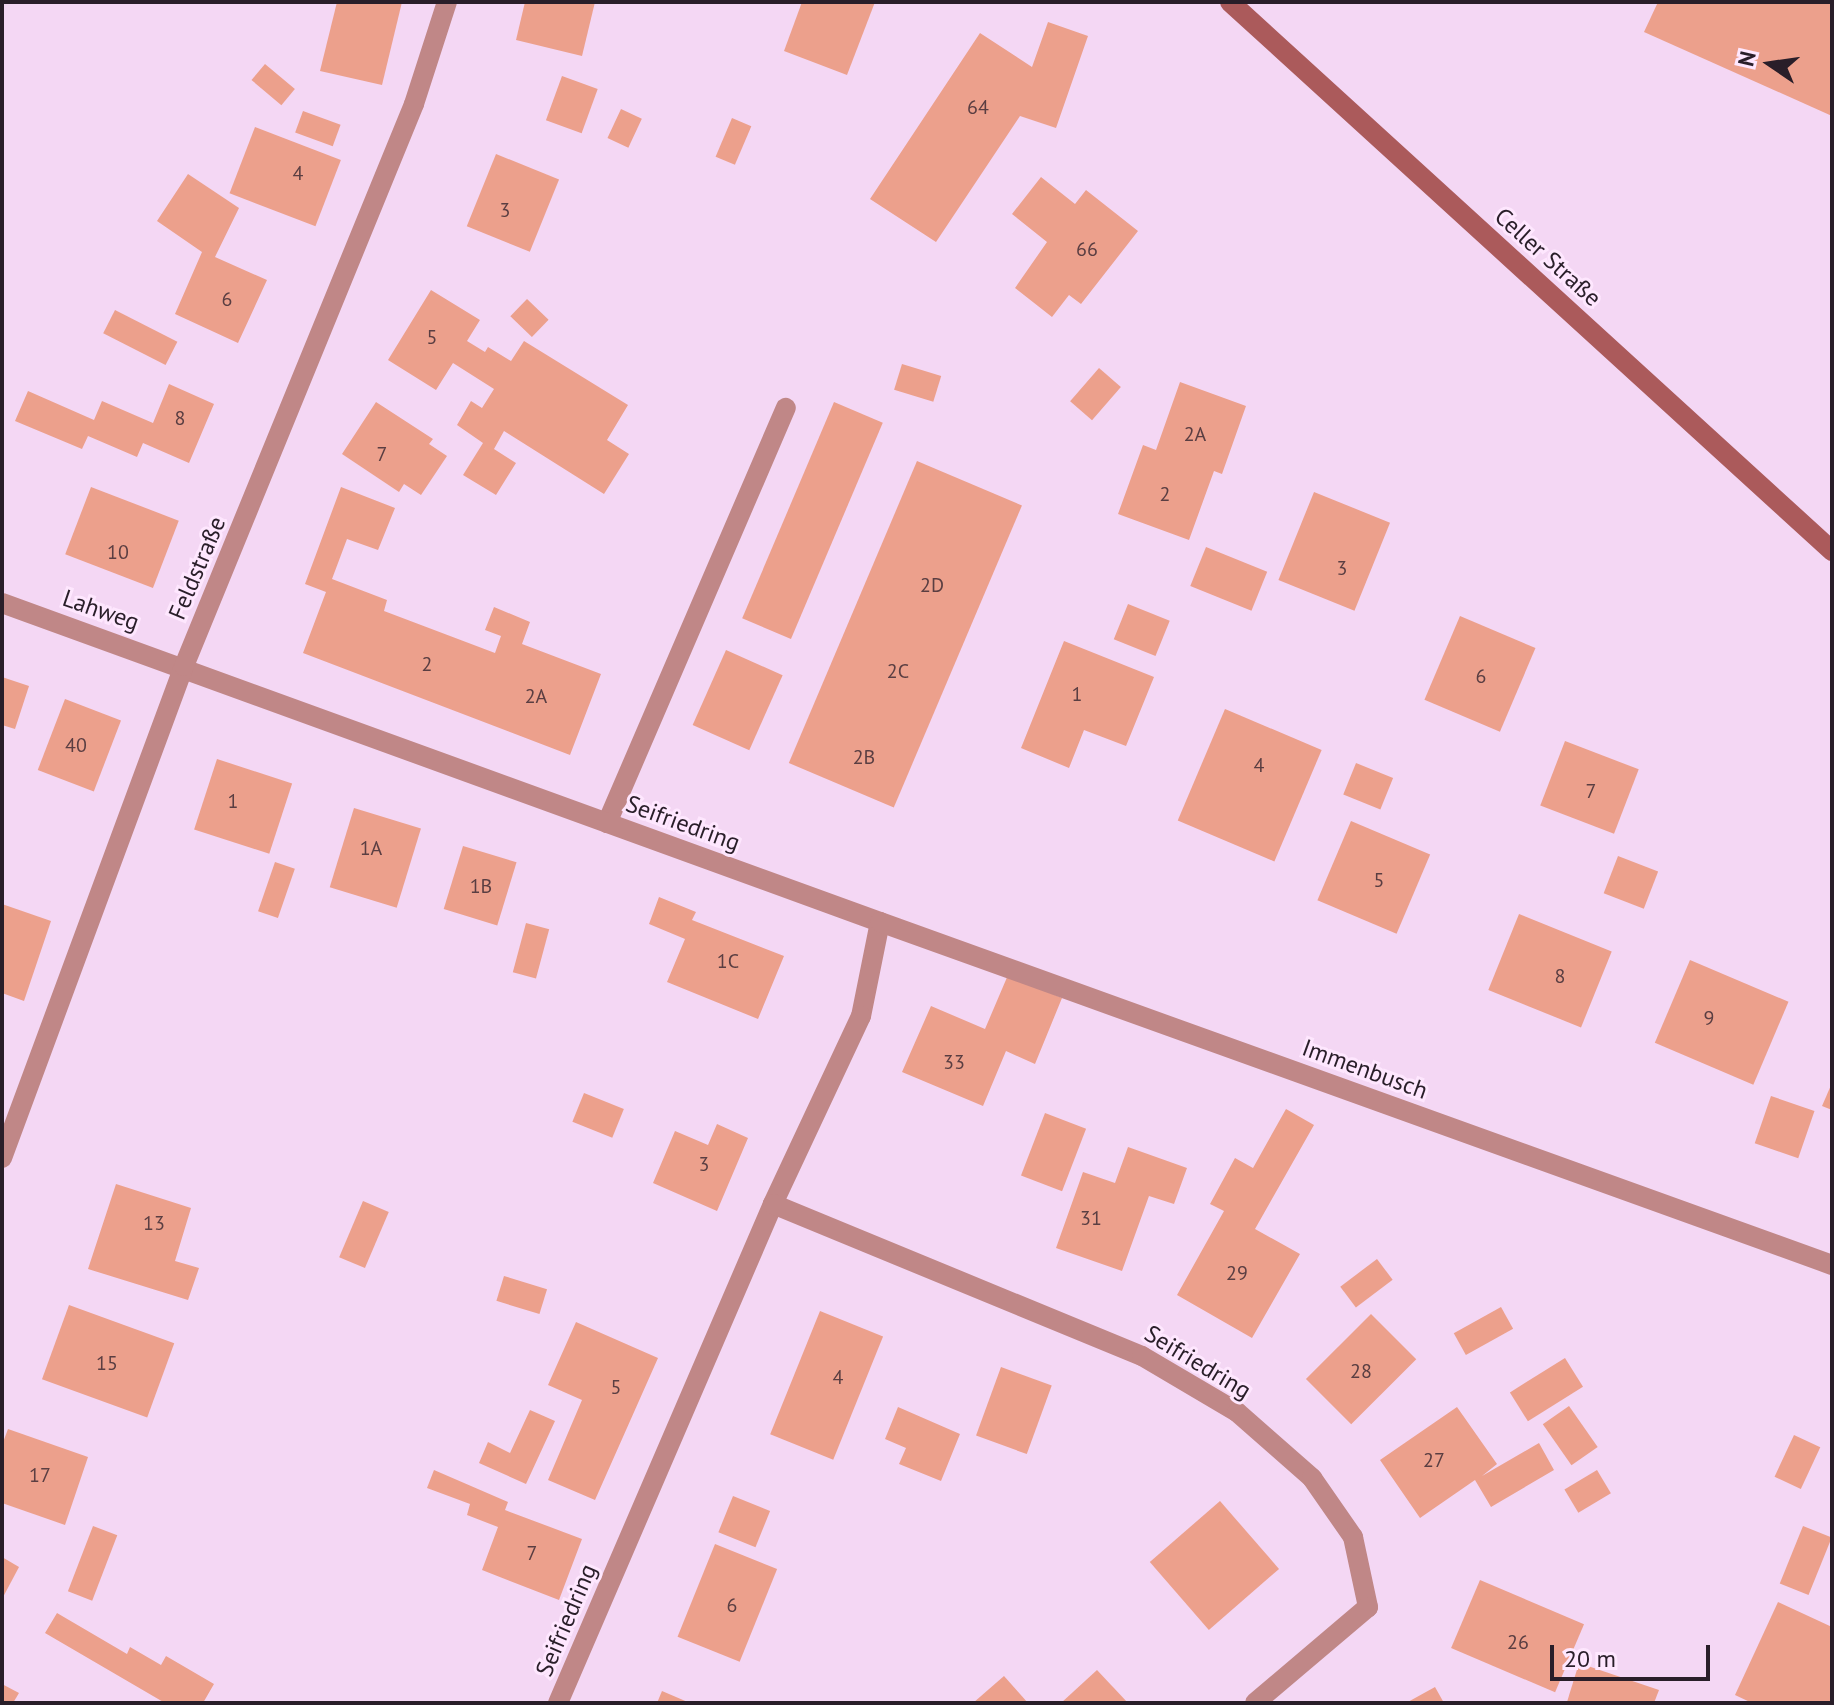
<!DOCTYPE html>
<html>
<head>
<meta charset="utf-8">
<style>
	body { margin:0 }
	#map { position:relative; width:1834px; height:1705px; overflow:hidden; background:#f4d7f4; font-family:"PT Sans",sans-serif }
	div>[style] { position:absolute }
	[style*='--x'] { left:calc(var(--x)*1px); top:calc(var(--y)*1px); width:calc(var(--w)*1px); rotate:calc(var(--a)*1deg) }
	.building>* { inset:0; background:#eca08c; transform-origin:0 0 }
	.lane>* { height:20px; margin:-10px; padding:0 10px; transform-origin:10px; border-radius:10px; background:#c08787 }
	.street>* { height:20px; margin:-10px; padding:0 10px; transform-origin:10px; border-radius:10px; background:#c08787 }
	.secondary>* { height:20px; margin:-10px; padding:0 10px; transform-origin:10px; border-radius:10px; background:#ab5a5b }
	span { translate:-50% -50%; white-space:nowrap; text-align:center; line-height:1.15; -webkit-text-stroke:6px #fee7fe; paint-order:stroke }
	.number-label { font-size:20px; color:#5a3e42 }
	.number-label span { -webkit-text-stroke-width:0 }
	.street-label { font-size:24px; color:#291e29 }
	.frame { position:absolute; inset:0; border:4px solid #291e29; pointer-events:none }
	.north { position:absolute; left:1730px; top:24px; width:80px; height:80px; -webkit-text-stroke:6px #fee7fe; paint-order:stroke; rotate:283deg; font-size:22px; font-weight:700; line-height:32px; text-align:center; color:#291e29 }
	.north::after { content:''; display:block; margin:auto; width:28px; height:36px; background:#291e29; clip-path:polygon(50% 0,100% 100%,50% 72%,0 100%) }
	.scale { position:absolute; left:1550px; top:1645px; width:160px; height:36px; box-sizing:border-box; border:4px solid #291e29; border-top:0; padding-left:10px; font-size:24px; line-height:28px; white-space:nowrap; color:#291e29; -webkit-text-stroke:6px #fee7fe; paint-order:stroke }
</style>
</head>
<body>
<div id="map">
	<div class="building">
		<div style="clip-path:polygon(337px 2px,402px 2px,382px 85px,320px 71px)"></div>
		<div style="clip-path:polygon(525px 2px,595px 2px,582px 56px,516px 40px)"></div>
		<div style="clip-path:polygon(802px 2px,875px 2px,847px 75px,784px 51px)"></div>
		<div style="clip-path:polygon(1658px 2px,1832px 2px,1832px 116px,1644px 32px)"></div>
		<div style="clip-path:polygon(1048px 22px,1088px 36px,1056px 128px,1020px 116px,936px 242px,870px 199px,980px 33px,1032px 67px)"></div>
		<div style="left:265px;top:64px;width:39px;height:21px;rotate:40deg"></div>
		<div style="left:562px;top:76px;width:38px;height:47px;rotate:20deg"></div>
		<div style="left:621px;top:109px;width:23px;height:32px;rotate:25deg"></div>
		<div style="left:303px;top:111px;width:40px;height:23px;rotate:20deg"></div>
		<div style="left:732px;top:118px;width:21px;height:42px;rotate:23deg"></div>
		<div style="left:255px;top:127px;width:92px;height:71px;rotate:21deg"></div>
		<div style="left:496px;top:154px;width:68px;height:78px;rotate:22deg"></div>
		<div style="clip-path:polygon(188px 174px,239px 208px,215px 257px,267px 280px,238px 343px,175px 314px,202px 252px,157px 221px)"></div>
		<div style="clip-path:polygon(1041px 177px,1075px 204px,1086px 190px,1138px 231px,1081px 304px,1069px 295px,1052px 317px,1015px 288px,1047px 242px,1012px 214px)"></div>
		<div style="clip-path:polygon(431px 290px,480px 320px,467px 341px,485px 352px,488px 347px,511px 361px,524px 341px,628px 405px,607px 440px,629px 454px,604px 494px,504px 431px,494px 449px,516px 463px,496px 495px,463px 475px,483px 443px,457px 425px,471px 401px,482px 408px,494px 389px,453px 363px,436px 390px,388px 360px)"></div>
		<div style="left:527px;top:299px;width:30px;height:24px;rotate:44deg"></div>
		<div style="left:115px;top:310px;width:70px;height:26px;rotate:27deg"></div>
		<div style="left:902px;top:364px;width:41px;height:27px;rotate:17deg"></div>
		<div style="left:1099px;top:368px;width:29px;height:44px;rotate:41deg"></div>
		<div style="clip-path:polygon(1180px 382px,1246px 406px,1222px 474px,1214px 471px,1189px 540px,1118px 514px,1143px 445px,1156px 450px)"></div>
		<div style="clip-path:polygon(169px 384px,214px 404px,189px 463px,143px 443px,137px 457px,88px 436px,82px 449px,15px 421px,28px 391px,94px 420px,102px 401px,153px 423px)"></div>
		<div style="clip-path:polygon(376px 402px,433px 439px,429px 444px,447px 456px,421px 495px,404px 484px,399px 492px,342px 454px)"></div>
		<div style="left:834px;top:402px;width:53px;height:235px;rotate:23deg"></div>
		<div style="left:917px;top:461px;width:114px;height:328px;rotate:23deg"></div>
		<div style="left:91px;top:487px;width:94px;height:72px;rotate:21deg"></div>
		<div style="clip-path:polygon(341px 487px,395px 508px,378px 550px,347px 539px,332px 579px,387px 600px,384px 611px,495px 653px,501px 636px,485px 630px,494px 607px,530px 622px,522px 644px,601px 674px,570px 755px,303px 653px,326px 592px,305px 584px)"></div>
		<div style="left:1314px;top:492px;width:82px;height:95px;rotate:22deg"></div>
		<div style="left:1206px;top:547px;width:66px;height:42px;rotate:22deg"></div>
		<div style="left:1128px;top:604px;width:45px;height:38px;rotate:22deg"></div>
		<div style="left:1460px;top:616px;width:82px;height:91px;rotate:23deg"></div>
		<div style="clip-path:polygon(1064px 641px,1154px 677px,1126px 746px,1084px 730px,1069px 768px,1021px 748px)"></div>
		<div style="left:726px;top:650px;width:62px;height:82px;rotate:24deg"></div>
		<div style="clip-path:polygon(2px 677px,29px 686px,15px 729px,2px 725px)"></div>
		<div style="left:65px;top:699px;width:60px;height:76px;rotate:21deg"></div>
		<div style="left:1225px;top:709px;width:105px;height:121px;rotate:23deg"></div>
		<div style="left:1565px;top:741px;width:79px;height:69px;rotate:21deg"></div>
		<div style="left:217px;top:759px;width:79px;height:74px;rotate:18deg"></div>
		<div style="left:1356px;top:763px;width:40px;height:34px;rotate:22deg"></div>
		<div style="left:354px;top:808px;width:70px;height:83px;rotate:17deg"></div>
		<div style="left:1351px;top:821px;width:86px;height:86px;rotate:23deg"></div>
		<div style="left:463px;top:846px;width:56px;height:66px;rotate:17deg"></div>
		<div style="left:1618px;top:856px;width:43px;height:40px;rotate:21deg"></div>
		<div style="left:275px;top:862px;width:21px;height:52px;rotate:19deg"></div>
		<div style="clip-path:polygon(659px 897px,696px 912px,692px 920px,784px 956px,758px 1019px,667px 982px,685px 939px,649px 924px)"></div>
		<div style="clip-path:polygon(2px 904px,51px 921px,24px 1001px,2px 993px)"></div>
		<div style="left:1519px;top:914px;width:100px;height:82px;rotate:22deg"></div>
		<div style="left:526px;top:923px;width:24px;height:51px;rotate:15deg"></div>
		<div style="left:1690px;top:960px;width:107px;height:90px;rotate:23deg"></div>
		<div style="clip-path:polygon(1008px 975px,1062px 998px,1035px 1064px,1006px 1051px,983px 1106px,902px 1072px,931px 1006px,985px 1029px)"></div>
		<div style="clip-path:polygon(1832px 1083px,1832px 1110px,1822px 1106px)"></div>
		<div style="left:584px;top:1093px;width:43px;height:31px;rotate:22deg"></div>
		<div style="left:1771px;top:1096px;width:46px;height:50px;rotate:19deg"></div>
		<div style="clip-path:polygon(1286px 1109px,1314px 1125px,1255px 1229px,1300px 1254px,1252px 1338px,1177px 1295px,1224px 1211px,1210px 1204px,1235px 1158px,1253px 1168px)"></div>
		<div style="left:1045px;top:1113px;width:44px;height:67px;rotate:21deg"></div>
		<div style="clip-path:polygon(717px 1124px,748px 1138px,717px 1211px,653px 1183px,675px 1131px,708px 1145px)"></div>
		<div style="clip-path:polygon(1128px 1147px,1187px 1168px,1174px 1204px,1149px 1196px,1122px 1271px,1056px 1248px,1083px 1172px,1115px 1183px)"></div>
		<div style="clip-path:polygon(116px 1184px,191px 1208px,175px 1261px,199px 1268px,188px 1300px,88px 1269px)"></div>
		<div style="left:363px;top:1201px;width:28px;height:61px;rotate:23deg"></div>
		<div style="left:1377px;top:1259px;width:26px;height:46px;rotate:53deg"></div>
		<div style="left:504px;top:1276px;width:45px;height:26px;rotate:17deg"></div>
		<div style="left:69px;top:1305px;width:112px;height:79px;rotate:20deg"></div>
		<div style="left:1501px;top:1307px;width:25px;height:54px;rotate:61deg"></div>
		<div style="left:820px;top:1311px;width:68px;height:133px;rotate:22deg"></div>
		<div style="left:1371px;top:1314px;width:64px;height:92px;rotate:45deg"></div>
		<div style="clip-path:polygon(576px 1322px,658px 1358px,595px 1500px,548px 1480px,582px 1400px,548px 1385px)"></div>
		<div style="left:1565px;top:1358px;width:34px;height:65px;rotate:58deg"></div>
		<div style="left:1001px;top:1367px;width:54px;height:73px;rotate:20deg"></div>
		<div style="left:1569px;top:1406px;width:50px;height:32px;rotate:55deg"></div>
		<div style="clip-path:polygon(898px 1407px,960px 1434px,941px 1481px,899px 1464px,906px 1448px,885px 1439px)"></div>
		<div style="clip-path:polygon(1457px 1407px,1497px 1464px,1482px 1476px,1539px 1443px,1554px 1470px,1491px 1507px,1475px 1480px,1420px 1518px,1380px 1460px)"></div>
		<div style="clip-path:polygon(530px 1410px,555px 1421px,526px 1484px,479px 1463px,488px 1442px,510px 1453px)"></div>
		<div style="clip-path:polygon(8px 1429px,88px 1457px,65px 1525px,2px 1503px,2px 1445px)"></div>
		<div style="left:1794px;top:1435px;width:29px;height:46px;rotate:25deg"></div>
		<div style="clip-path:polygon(434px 1470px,508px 1502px,505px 1510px,582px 1539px,559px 1600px,482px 1570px,498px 1527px,467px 1515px,470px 1504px,427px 1488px)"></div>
		<div style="left:1597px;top:1470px;width:27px;height:38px;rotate:59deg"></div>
		<div style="left:733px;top:1496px;width:40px;height:39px;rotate:22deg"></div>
		<div style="left:1220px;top:1501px;width:90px;height:93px;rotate:49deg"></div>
		<div style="left:93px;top:1526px;width:26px;height:70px;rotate:21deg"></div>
		<div style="left:1803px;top:1526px;width:31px;height:62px;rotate:22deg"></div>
		<div style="left:715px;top:1544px;width:67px;height:100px;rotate:22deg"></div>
		<div style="clip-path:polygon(2px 1557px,19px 1567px,2px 1599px)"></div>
		<div style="left:1480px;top:1580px;width:113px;height:74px;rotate:23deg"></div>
		<div style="clip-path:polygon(1778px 1602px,1832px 1627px,1832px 1703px,1752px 1703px,1735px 1695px)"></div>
		<div style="clip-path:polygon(57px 1613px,127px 1654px,130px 1647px,161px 1665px,166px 1656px,214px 1684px,203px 1703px,165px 1703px,45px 1633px)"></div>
		<div style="clip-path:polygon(1579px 1663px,1659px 1690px,1654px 1703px,1567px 1702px)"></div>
		<div style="clip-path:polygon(1097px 1670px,1128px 1703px,1061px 1703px)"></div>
		<div style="clip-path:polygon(1004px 1676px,1028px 1703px,973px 1703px)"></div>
		<div style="clip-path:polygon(2px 1684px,19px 1693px,13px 1703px,2px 1703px)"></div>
		<div style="clip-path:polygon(1435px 1687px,1444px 1703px,1406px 1703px)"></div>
		<div style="clip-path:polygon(662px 1691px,690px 1703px,657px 1703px)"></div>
	</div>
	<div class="lane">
		<div style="--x:607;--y:823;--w:452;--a:-66.7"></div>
	</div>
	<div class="street">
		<div style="--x:2;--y:603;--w:934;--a:19.97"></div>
		<div style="--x:880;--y:922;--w:96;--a:101.4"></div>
		<div style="--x:861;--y:1016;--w:208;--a:115.1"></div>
		<div style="--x:773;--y:1204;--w:543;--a:113.31"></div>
		<div style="--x:880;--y:922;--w:1012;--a:19.81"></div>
		<div style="--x:2;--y:1158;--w:525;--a:-69.7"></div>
		<div style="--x:184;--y:666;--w:607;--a:-67.74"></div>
		<div style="--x:414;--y:104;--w:107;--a:-72.1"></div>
		<div style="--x:773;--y:1204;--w:399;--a:22.4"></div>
		<div style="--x:1142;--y:1356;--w:110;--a:30.5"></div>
		<div style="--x:1237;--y:1412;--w:100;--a:41.3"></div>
		<div style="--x:1312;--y:1478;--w:72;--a:55.2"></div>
		<div style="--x:1353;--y:1537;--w:72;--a:77.9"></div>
		<div style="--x:1368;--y:1607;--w:148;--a:139.7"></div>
	</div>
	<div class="secondary">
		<div style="--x:1230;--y:2;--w:815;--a:42.36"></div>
	</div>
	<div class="number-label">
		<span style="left:978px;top:107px">64</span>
		<span style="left:298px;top:173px">4</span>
		<span style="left:505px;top:210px">3</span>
		<span style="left:1087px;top:249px">66</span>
		<span style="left:227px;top:299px">6</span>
		<span style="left:432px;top:337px">5</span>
		<span style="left:180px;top:418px">8</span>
		<span style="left:1195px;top:434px">2A</span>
		<span style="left:382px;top:454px">7</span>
		<span style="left:1165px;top:494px">2</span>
		<span style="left:118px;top:552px">10</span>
		<span style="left:1342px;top:568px">3</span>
		<span style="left:932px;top:585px">2D</span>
		<span style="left:427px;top:664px">2</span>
		<span style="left:898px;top:671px">2C</span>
		<span style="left:1481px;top:676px">6</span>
		<span style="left:1077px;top:694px">1</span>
		<span style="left:536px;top:696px">2A</span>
		<span style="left:76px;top:745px">40</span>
		<span style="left:864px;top:757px">2B</span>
		<span style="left:1259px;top:765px">4</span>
		<span style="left:1591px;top:791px">7</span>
		<span style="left:233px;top:801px">1</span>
		<span style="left:371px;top:848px">1A</span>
		<span style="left:1379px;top:880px">5</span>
		<span style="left:481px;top:886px">1B</span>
		<span style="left:728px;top:961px">1C</span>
		<span style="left:1560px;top:976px">8</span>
		<span style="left:1709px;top:1018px">9</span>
		<span style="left:954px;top:1062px">33</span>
		<span style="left:704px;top:1164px">3</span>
		<span style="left:1091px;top:1218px">31</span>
		<span style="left:154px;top:1223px">13</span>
		<span style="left:1237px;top:1273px">29</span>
		<span style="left:107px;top:1363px">15</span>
		<span style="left:1361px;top:1371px">28</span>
		<span style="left:838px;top:1377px">4</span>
		<span style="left:616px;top:1387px">5</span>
		<span style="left:1434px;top:1460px">27</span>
		<span style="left:40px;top:1475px">17</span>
		<span style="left:532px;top:1553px">7</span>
		<span style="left:732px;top:1605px">6</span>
		<span style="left:1518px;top:1642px">26</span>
	</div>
	<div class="street-label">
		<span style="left:1548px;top:257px;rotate:42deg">Celler Straße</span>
		<span style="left:197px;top:568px;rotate:-67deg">Feldstraße</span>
		<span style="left:101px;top:610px;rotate:19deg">Lahweg</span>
		<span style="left:683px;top:823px;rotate:20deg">Seifriedring</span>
		<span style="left:1365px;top:1069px;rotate:20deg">Immenbusch</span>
		<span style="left:1198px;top:1362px;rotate:31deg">Seifriedring</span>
		<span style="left:566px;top:1620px;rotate:-67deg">Seifriedring</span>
	</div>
	<div class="frame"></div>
	<div class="north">N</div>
	<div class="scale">20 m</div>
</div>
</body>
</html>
